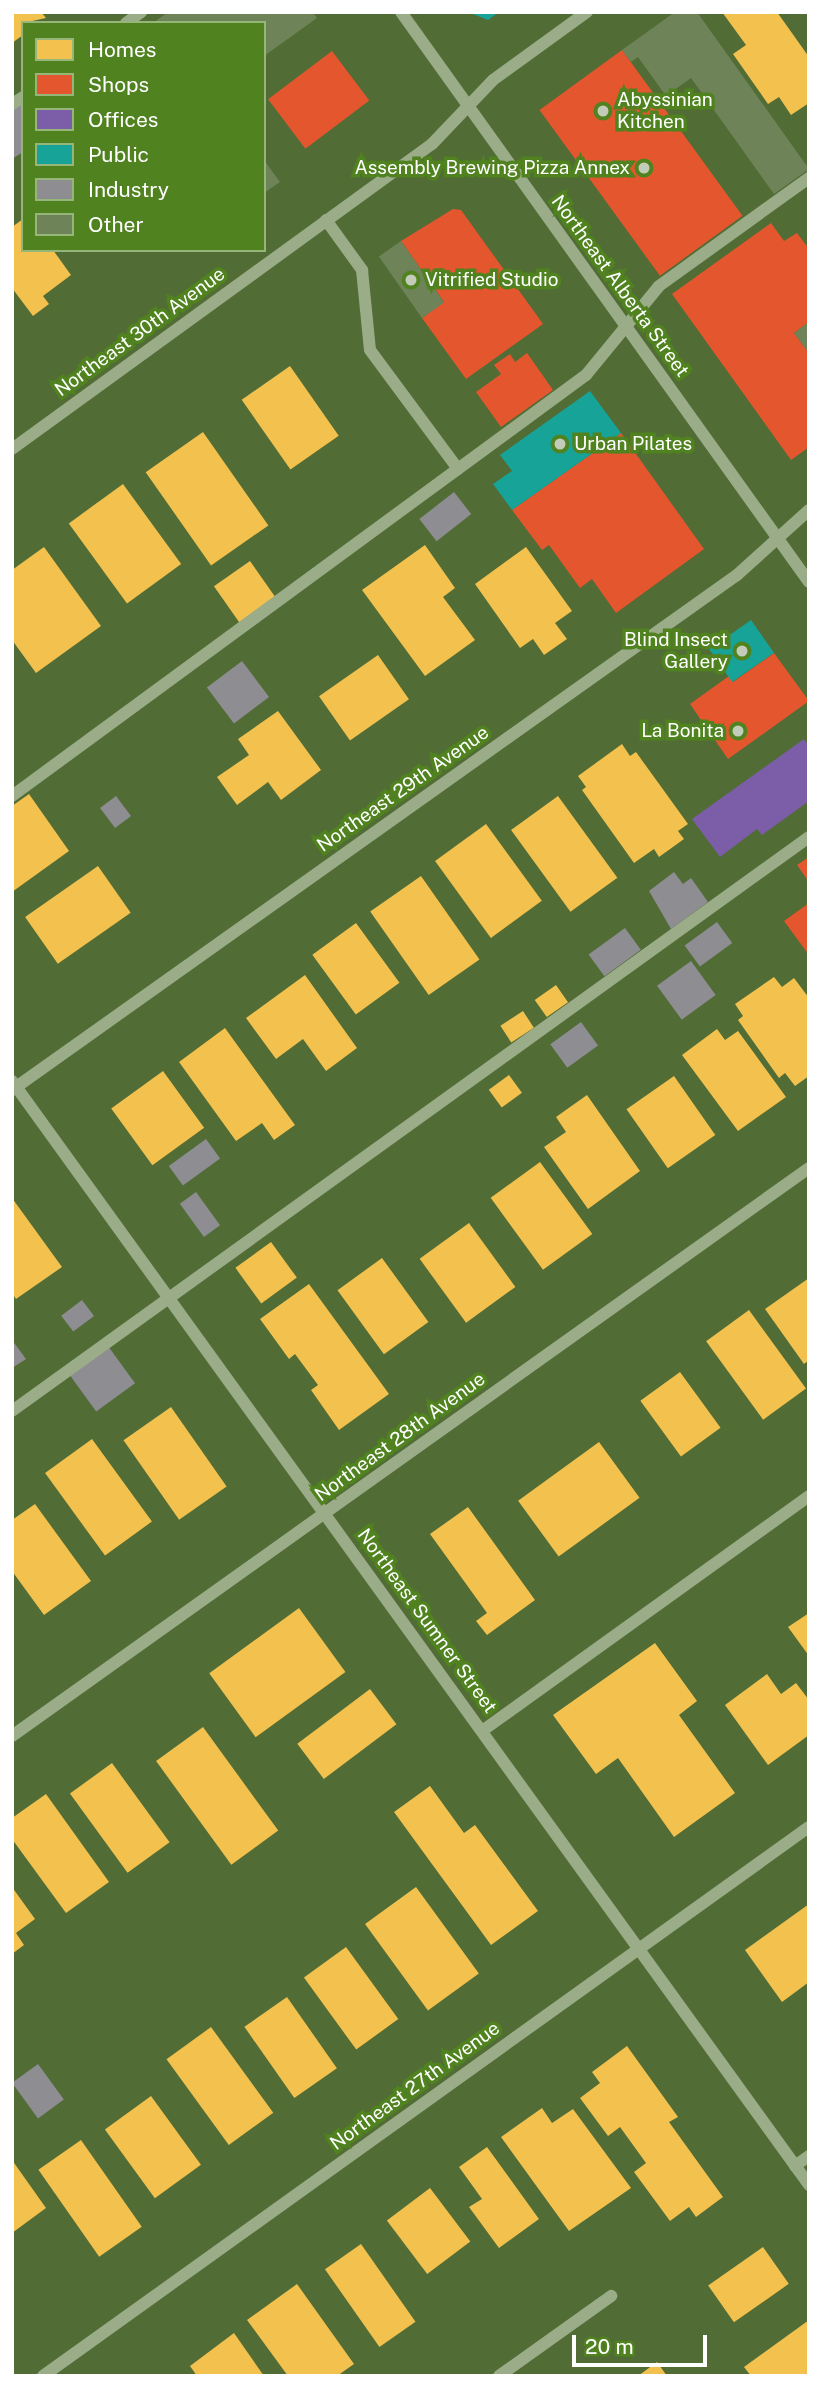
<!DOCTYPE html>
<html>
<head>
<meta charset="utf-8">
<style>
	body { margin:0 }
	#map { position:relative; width:821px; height:2388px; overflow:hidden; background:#516c35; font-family:"Public Sans",sans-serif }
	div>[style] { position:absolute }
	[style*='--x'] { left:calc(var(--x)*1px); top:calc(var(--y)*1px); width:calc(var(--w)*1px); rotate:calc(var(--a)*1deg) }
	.homes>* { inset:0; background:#f2c14e; transform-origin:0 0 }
	.shops>* { inset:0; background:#e4572e; transform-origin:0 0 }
	.offices>* { inset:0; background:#7b5ea7 }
	.public>* { inset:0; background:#17a398; transform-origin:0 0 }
	.industry>* { inset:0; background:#8d8d92; transform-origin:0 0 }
	.building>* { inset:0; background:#6e8358; transform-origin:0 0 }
	.minor>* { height:12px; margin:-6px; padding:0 6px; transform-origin:6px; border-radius:6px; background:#9aac88 }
	.dots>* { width:19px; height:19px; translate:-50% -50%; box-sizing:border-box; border:4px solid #50831f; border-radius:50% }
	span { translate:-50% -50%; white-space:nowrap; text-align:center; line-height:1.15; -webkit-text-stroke:7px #50831f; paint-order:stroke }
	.poi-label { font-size:19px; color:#fff }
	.left { translate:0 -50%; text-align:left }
	.right { translate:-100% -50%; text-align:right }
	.street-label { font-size:19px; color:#fff }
	.frame { position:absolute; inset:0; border:14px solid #fff; pointer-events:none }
	.legend { position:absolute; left:21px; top:21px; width:245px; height:231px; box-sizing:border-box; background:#50831f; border:2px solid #96b579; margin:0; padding:9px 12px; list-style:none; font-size:21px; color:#fff }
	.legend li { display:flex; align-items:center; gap:14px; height:35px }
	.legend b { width:35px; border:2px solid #96b579 }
	.scale { position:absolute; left:572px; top:2335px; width:135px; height:32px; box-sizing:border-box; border:4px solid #fff; border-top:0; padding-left:9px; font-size:21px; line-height:24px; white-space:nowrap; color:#fff; -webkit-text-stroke:5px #50831f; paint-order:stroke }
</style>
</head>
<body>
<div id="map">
	<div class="homes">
		<div style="clip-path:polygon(12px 12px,41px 12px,46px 18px,23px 23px,23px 35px,12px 43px)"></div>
		<div style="clip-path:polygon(722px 12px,777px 12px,809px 57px,809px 103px,791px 115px,779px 97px,768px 104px,733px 54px,746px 45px)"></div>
		<div style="clip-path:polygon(23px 219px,23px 250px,53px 250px,71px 275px,43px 296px,49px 304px,33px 316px,12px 288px,12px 227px)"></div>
		<div style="left:290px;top:366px;width:85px;height:59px;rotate:55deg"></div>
		<div style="left:203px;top:432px;width:114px;height:70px;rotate:55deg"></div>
		<div style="left:123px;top:484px;width:99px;height:67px;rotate:54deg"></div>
		<div style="clip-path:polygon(425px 545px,455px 588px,443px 597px,475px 640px,425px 676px,362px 590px)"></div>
		<div style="clip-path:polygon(44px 547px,101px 626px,36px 673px,12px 640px,12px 570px)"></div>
		<div style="clip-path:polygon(526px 547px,572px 611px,555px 623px,567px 639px,544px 655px,533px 639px,520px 648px,475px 584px)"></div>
		<div style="left:250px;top:561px;width:44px;height:44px;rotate:55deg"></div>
		<div style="left:378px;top:655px;width:54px;height:72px;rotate:55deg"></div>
		<div style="clip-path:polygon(278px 711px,321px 770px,281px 800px,268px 782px,237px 805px,217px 777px,249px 755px,238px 739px)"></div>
		<div style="clip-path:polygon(622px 744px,630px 756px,636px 752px,688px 824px,678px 831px,684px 839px,659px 857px,654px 849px,634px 863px,582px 790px,586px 787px,578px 776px)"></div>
		<div style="clip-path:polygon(29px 794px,69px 851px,12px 892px,12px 806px)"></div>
		<div style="left:558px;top:796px;width:101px;height:58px;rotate:54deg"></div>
		<div style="left:486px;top:824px;width:95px;height:63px;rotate:54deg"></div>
		<div style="left:98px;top:866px;width:57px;height:89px;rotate:55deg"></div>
		<div style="left:421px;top:876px;width:102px;height:62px;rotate:55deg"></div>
		<div style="left:356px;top:923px;width:74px;height:54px;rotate:54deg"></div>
		<div style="clip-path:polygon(305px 975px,357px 1048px,326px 1071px,303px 1039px,276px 1059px,246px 1018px)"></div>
		<div style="clip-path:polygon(774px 977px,782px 987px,794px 978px,809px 998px,809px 1076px,795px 1086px,785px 1073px,779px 1078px,738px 1020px,743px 1016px,735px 1004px)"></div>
		<div style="left:556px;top:985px;width:21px;height:26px;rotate:55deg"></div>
		<div style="left:523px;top:1011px;width:20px;height:27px;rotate:57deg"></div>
		<div style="clip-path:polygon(225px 1028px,295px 1125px,274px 1140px,262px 1123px,236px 1141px,179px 1062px)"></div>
		<div style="clip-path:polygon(717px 1029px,725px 1040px,738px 1031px,786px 1097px,738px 1131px,682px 1055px)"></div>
		<div style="left:163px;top:1071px;width:70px;height:64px;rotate:54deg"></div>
		<div style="left:509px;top:1075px;width:22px;height:25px;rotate:54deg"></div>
		<div style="left:674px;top:1076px;width:72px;height:58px;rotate:55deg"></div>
		<div style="clip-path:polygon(587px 1095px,640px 1171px,588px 1209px,544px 1147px,566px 1132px,556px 1117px)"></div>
		<div style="left:540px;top:1162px;width:89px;height:61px;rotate:54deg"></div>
		<div style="clip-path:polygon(12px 1198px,62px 1267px,16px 1299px,12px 1293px)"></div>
		<div style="left:469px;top:1223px;width:79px;height:61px;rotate:54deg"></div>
		<div style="left:271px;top:1242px;width:44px;height:44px;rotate:54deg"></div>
		<div style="left:382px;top:1258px;width:79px;height:55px;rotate:54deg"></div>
		<div style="clip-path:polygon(809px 1278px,809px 1360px,804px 1364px,765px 1309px)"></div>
		<div style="clip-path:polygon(309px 1284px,389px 1394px,339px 1430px,311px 1390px,318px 1385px,295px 1354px,289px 1359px,260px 1319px)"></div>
		<div style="left:749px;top:1310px;width:97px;height:53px;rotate:54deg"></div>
		<div style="left:680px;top:1372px;width:69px;height:49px;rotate:54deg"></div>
		<div style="left:171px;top:1407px;width:97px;height:58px;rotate:55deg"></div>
		<div style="left:92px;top:1439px;width:102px;height:58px;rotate:54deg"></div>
		<div style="left:599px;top:1442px;width:69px;height:100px;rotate:54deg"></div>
		<div style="clip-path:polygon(35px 1504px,91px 1581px,44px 1615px,12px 1571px,12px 1520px)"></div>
		<div style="clip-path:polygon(468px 1507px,535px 1600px,487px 1635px,476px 1621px,487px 1613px,430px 1534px)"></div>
		<div style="left:299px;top:1608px;width:79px;height:111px;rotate:54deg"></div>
		<div style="clip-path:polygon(809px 1613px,809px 1656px,788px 1627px)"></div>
		<div style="clip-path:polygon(655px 1643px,697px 1701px,679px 1715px,735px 1793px,674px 1837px,618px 1758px,596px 1774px,553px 1715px)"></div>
		<div style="clip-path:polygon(767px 1674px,781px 1694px,796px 1683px,809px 1700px,809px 1735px,768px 1765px,725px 1705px)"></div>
		<div style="left:370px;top:1689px;width:44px;height:91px;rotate:53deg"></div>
		<div style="left:203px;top:1727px;width:128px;height:58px;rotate:54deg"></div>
		<div style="left:112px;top:1763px;width:98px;height:52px;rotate:54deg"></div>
		<div style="clip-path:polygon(430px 1786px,464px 1833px,475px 1825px,538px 1911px,491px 1945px,394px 1812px)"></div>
		<div style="clip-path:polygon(46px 1794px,109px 1882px,66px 1913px,12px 1839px,12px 1818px)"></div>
		<div style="clip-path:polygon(12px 1887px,35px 1919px,16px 1933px,24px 1945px,12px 1954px)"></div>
		<div style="left:416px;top:1887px;width:107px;height:63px;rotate:54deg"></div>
		<div style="clip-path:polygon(809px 1904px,809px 1982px,782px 2002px,745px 1950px)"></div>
		<div style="left:346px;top:1947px;width:89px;height:52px;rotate:54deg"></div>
		<div style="left:287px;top:1997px;width:87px;height:52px;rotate:55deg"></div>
		<div style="left:211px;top:2027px;width:106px;height:55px;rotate:54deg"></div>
		<div style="clip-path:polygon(627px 2046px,678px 2117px,669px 2122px,723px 2197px,696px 2217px,689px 2207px,670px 2221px,634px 2172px,646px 2163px,620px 2127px,608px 2136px,580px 2098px,600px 2083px,592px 2072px)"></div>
		<div style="left:151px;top:2096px;width:85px;height:57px;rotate:54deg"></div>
		<div style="clip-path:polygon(542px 2108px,552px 2123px,573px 2109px,631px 2188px,569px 2231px,501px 2137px)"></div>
		<div style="left:81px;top:2140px;width:106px;height:52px;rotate:55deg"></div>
		<div style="clip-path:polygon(487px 2147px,539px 2219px,499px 2248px,469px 2207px,482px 2199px,459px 2167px)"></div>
		<div style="clip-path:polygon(12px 2160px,46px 2208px,12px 2233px)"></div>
		<div style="left:430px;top:2188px;width:67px;height:54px;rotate:53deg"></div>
		<div style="left:361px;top:2244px;width:95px;height:44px;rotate:55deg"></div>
		<div style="left:763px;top:2247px;width:45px;height:67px;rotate:55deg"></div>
		<div style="clip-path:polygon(297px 2284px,354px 2364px,337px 2376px,288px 2376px,247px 2320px)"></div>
		<div style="clip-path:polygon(809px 2320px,809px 2376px,751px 2376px,744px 2367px)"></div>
		<div style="clip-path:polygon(234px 2333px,264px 2376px,197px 2376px,190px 2366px)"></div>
		<div style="clip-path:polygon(657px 2362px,667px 2376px,638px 2376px)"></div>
	</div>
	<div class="shops">
		<div style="left:622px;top:50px;width:205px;height:102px;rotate:54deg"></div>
		<div style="left:332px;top:51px;width:62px;height:80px;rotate:53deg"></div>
		<div style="clip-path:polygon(453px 209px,461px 210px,543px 324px,466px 379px,422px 318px,444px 302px,401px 241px)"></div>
		<div style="clip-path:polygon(771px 223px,784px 241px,797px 233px,809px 249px,809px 322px,794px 333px,809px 353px,809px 447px,791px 460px,672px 294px)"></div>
		<div style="clip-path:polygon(527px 353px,553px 390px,501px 427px,476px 392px,501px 374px,494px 365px,510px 354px,515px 362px)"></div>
		<div style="clip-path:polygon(621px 433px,704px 549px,616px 613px,592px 579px,580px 588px,549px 545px,542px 550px,512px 510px)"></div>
		<div style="clip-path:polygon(774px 653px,809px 701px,728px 759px,690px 704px,729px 676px,733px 682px)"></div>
		<div style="clip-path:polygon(809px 857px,809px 882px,797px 865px)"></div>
		<div style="clip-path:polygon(809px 903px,809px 955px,784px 921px)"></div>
	</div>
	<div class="offices">
		<div style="clip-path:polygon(804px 739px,809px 747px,809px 801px,762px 835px,757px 829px,720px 857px,692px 819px)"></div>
	</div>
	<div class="public">
		<div style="clip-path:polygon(468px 12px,499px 12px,488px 20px)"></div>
		<div style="clip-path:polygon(590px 391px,621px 433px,512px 510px,493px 484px,512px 471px,500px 455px)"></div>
		<div style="left:751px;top:620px;width:40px;height:51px;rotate:55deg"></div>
	</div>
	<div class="industry">
		<div style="clip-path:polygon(23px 100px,23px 152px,12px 159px,12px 108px)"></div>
		<div style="left:454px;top:492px;width:28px;height:44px;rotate:52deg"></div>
		<div style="left:242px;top:661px;width:45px;height:44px;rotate:53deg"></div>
		<div style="left:116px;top:796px;width:25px;height:20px;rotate:53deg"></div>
		<div style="clip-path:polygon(674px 872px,683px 884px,691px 878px,708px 902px,671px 929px,649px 891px)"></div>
		<div style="left:717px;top:922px;width:26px;height:40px;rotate:54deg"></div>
		<div style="left:625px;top:928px;width:27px;height:45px;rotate:54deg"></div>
		<div style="left:691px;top:961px;width:42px;height:42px;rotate:54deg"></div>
		<div style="left:581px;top:1022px;width:29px;height:38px;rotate:54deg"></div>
		<div style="left:206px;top:1139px;width:24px;height:46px;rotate:54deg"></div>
		<div style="left:196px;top:1192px;width:41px;height:20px;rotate:54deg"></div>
		<div style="left:82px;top:1300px;width:20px;height:26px;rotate:53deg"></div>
		<div style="clip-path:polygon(12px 1340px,26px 1359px,12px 1368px)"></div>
		<div style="left:108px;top:1346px;width:46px;height:48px;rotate:54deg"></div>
		<div style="left:38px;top:2064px;width:44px;height:32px;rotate:54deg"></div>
	</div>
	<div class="building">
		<div style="clip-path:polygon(168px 12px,313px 12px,317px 18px,264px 56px,264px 23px,153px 23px)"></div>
		<div style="clip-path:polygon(675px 12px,697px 12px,809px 169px,774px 194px,691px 78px,666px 96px,638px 57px,631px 62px,622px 50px)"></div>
		<div style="clip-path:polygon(264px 160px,280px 182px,264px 193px)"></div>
		<div style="left:401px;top:241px;width:75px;height:27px;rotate:55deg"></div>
		<div style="clip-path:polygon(809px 322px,809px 353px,794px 333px)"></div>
	</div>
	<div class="minor">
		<div style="--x:401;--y:12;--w:701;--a:54.41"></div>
		<div style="--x:126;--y:23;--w:19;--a:-36"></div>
		<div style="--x:12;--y:104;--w:13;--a:-32"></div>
		<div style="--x:326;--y:220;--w:62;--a:54.2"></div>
		<div style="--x:362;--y:270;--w:80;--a:84.3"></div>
		<div style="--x:370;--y:350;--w:148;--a:53.5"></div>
		<div style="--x:12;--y:449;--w:519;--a:-35.99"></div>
		<div style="--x:432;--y:144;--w:88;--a:-46.4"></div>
		<div style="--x:493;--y:80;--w:116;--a:-35.9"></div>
		<div style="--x:12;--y:796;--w:712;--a:-36.26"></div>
		<div style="--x:586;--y:375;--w:115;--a:-50.6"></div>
		<div style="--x:659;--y:286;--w:185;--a:-35.8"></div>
		<div style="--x:12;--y:1081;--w:1362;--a:54.17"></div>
		<div style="--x:12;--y:1090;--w:889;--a:-35.39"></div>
		<div style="--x:737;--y:575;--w:97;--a:-42.1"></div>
		<div style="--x:12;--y:1411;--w:982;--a:-35.76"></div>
		<div style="--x:482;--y:1731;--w:403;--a:-35.7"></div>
		<div style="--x:12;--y:1736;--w:979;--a:-35.48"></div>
		<div style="--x:795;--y:2166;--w:17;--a:-36"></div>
		<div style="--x:43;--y:2376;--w:942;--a:-35.63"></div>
		<div style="--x:499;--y:2376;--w:138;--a:-35.5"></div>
	</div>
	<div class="dots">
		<div style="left:603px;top:111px;background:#c2ccb8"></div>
		<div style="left:644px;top:168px;background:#c2ccb8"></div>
		<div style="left:411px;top:280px;background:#c2ccb8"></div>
		<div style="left:560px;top:444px;background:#c2ccb8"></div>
		<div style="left:742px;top:651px;background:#c2ccb8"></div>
		<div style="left:738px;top:731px;background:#c2ccb8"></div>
	</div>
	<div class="poi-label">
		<span class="left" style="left:617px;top:111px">Abyssinian<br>Kitchen</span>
		<span class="right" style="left:630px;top:168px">Assembly Brewing Pizza Annex</span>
		<span class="left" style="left:425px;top:280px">Vitrified Studio</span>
		<span class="left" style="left:574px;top:444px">Urban Pilates</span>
		<span class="right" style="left:728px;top:651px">Blind Insect<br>Gallery</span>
		<span class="right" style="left:724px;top:731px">La Bonita</span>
	</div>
	<div class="street-label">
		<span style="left:620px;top:286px;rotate:54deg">Northeast Alberta Street</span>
		<span style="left:140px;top:332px;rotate:-36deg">Northeast 30th Avenue</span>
		<span style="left:403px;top:789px;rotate:-35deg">Northeast 29th Avenue</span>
		<span style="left:400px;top:1437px;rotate:-36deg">Northeast 28th Avenue</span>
		<span style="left:427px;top:1621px;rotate:54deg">Northeast Sumner Street</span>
		<span style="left:415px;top:2086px;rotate:-36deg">Northeast 27th Avenue</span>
	</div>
	<div class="frame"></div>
	<ul class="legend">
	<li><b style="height:19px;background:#f2c14e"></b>Homes</li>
	<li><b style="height:19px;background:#e4572e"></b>Shops</li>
	<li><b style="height:19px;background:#7b5ea7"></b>Offices</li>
	<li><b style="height:19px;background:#17a398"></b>Public</li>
	<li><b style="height:19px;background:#8d8d92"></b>Industry</li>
	<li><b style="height:19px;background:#6e8358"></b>Other</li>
	</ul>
	<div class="scale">20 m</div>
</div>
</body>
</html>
